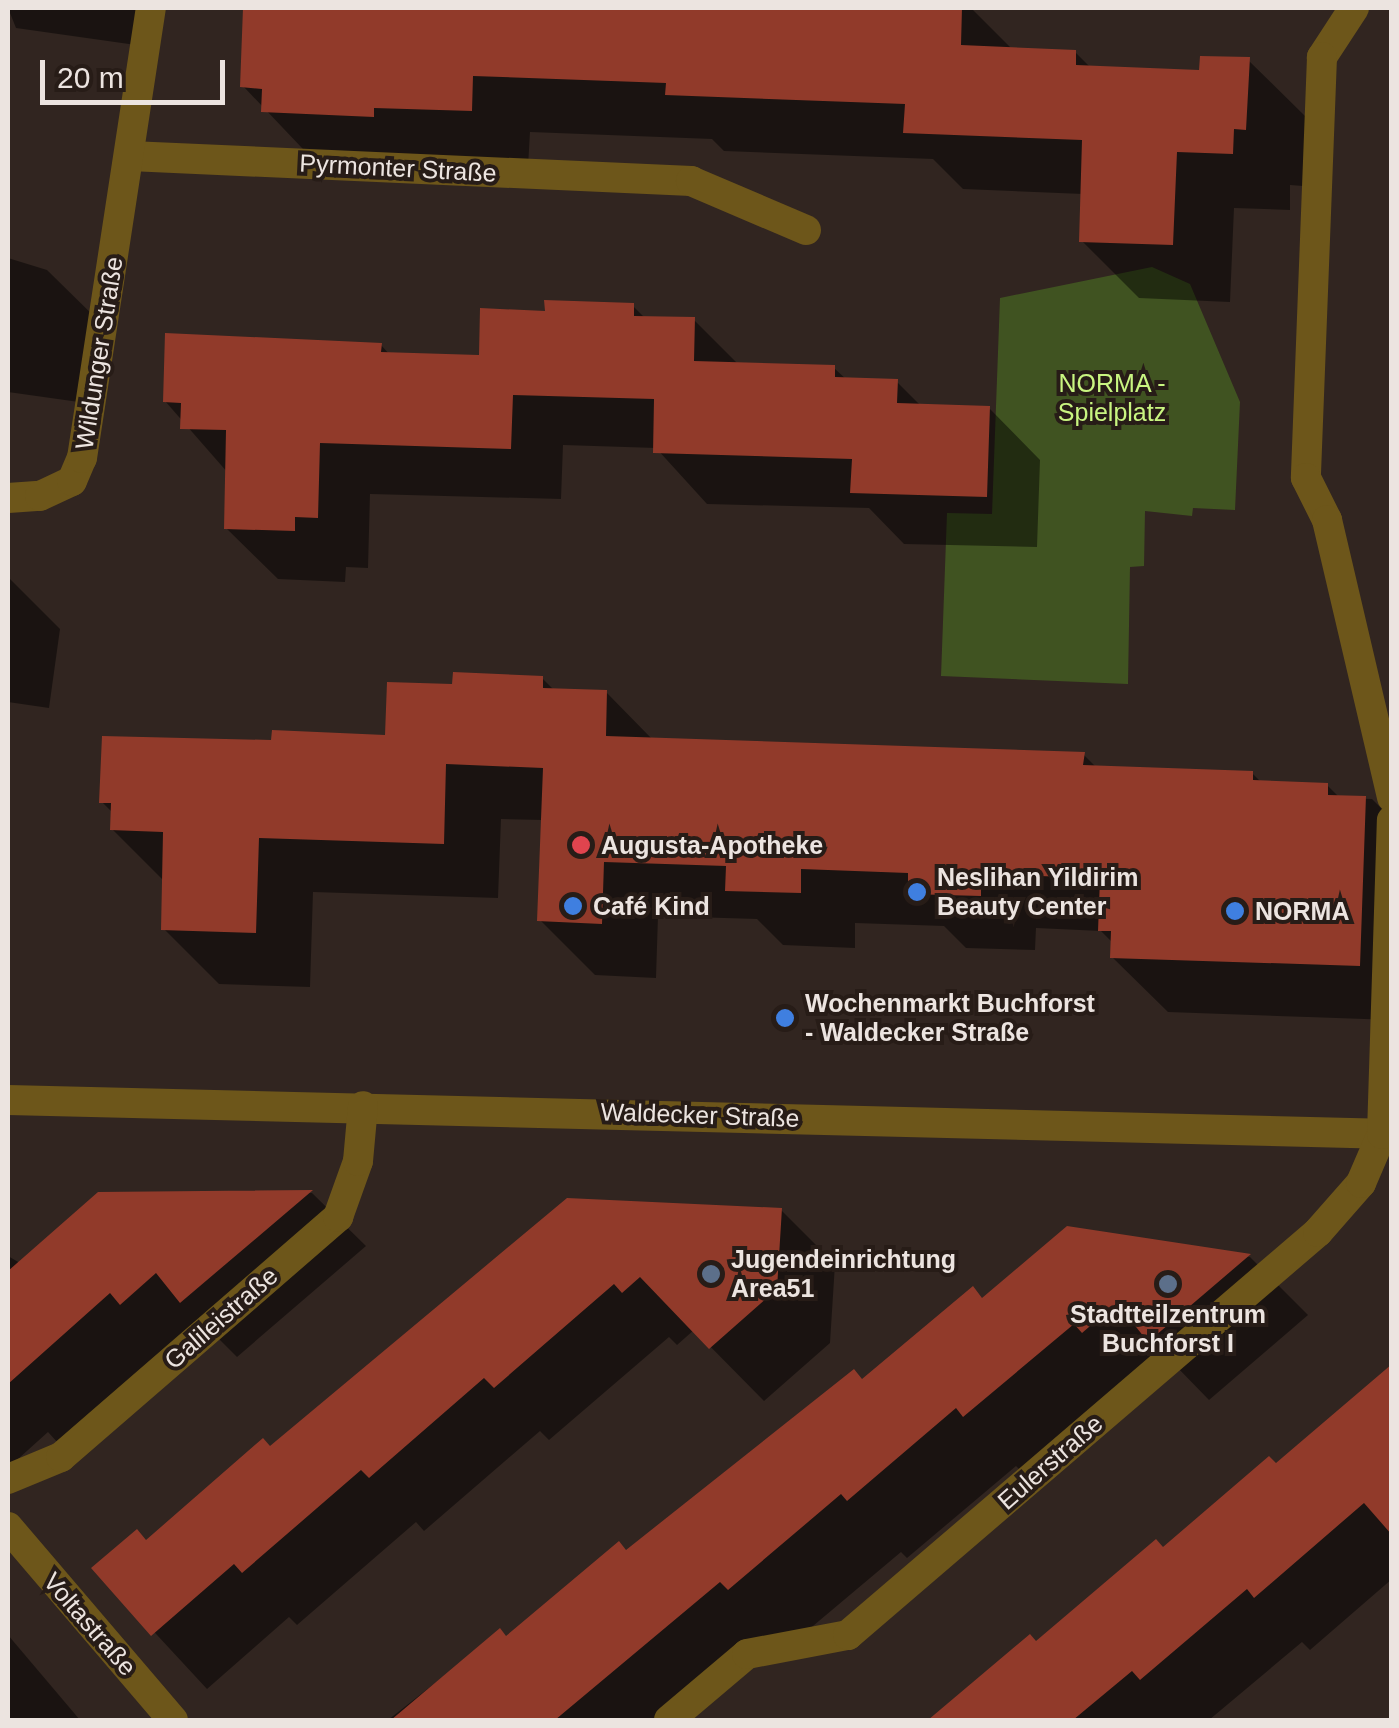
<!DOCTYPE html>
<html>
<head>
<meta charset="utf-8">
<style>
	body { margin:0 }
	#map { position:relative; width:1399px; height:1728px; overflow:hidden; background:#312520; font-family:Arial,sans-serif }
	div>[style] { position:absolute }
	[style*='--x'] { left:calc(var(--x)*1px); top:calc(var(--y)*1px); width:calc(var(--w)*1px); rotate:calc(var(--a)*1deg) }
	.green>* { inset:0; background:#405321 }
	.shadow>* { inset:0; background:#0007 }
	.building>* { inset:0; background:#913a2a }
	.minor>* { height:30px; margin:-15px; padding:0 15px; transform-origin:15px; border-radius:15px; background:#6d561a }
	.dots>* { width:28px; height:28px; translate:-50% -50%; box-sizing:border-box; border:5px solid #271c17; border-radius:50% }
	span { translate:-50% -50%; white-space:nowrap; text-align:center; line-height:1.15; -webkit-text-stroke:8px #271c17; paint-order:stroke }
	.street-label { font-size:25px; color:#ece4e0 }
	.park-label { font-size:25px; color:#c9f581 }
	.poi-label { font-size:25px; color:#ece4e0; font-weight:700 }
	.left { translate:0 -50%; text-align:left }
	.frame { position:absolute; inset:0; border:10px solid #ece4e0; pointer-events:none }
	.scale { position:absolute; left:40px; top:60px; width:185px; height:45px; box-sizing:border-box; border:5px solid #ece4e0; border-top:0; padding-left:12px; font-size:30px; line-height:35px; white-space:nowrap; color:#ece4e0; -webkit-text-stroke:8px #271c17; paint-order:stroke }
</style>
</head>
<body>
<div id="map">
	<div class="green">
		<div style="clip-path:polygon(1152px 267px,1190px 284px,1240px 402px,1235px 510px,1193px 508px,1192px 516px,1145px 511px,1144px 566px,1130px 567px,1128px 684px,941px 676px,947px 513px,992px 514px,1000px 298px)"></div>
	</div>
	<div class="shadow">
		<div style="clip-path:polygon(8px 8px,148px 8px,143px 46px,16px 28px)"></div>
		<div style="clip-path:polygon(246px 8px,971px 8px,1013px 50px,1075px 52px,1091px 68px,1202px 72px,1248px 60px,1306px 117px,1303px 186px,1290px 185px,1290px 210px,1234px 208px,1230px 302px,1139px 298px,1082px 241px,1083px 194px,963px 189px,933px 159px,724px 151px,712px 139px,530px 132px,528px 167px,321px 168px,243px 86px)"></div>
		<div style="clip-path:polygon(8px 258px,47px 270px,104px 326px,93px 404px,8px 392px)"></div>
		<div style="clip-path:polygon(633px 306px,646px 319px,694px 320px,739px 365px,834px 368px,847px 380px,897px 382px,922px 407px,989px 408px,1040px 460px,1037px 547px,904px 544px,869px 508px,707px 504px,656px 448px,563px 445px,561px 499px,370px 494px,368px 568px,346px 567px,345px 582px,278px 579px,226px 528px,228px 473px,165px 401px,381px 345px,390px 355px,481px 358px,547px 313px)"></div>
		<div style="clip-path:polygon(8px 577px,60px 629px,49px 708px,8px 702px)"></div>
		<div style="clip-path:polygon(542px 678px,555px 691px,606px 692px,653px 740px,1084px 755px,1097px 768px,1252px 773px,1262px 783px,1327px 785px,1340px 798px,1372px 799px,1392px 819px,1392px 1020px,1168px 1012px,1112px 957px,1113px 943px,1101px 931px,1036px 928px,1035px 950px,966px 948px,944px 926px,855px 923px,855px 948px,783px 945px,757px 919px,658px 916px,656px 978px,595px 975px,540px 920px,543px 820px,501px 819px,498px 898px,313px 892px,310px 987px,219px 984px,164px 929px,165px 882px,112px 829px,113px 813px,102px 802px,273px 743px,388px 738px,454px 686px)"></div>
		<div style="clip-path:polygon(312px 1193px,366px 1246px,237px 1357px,209px 1329px,58px 1443px,48px 1432px,8px 1468px,8px 1256px,20px 1263px,99px 1194px)"></div>
		<div style="clip-path:polygon(568px 1200px,781px 1210px,835px 1264px,830px 1343px,764px 1401px,694px 1330px,677px 1345px,669px 1337px,549px 1440px,540px 1431px,424px 1531px,416px 1522px,297px 1625px,289px 1617px,207px 1689px,95px 1568px,146px 1542px,271px 1449px)"></div>
		<div style="clip-path:polygon(1067px 1229px,1250px 1257px,1308px 1315px,1209px 1400px,1174px 1364px,1024px 1474px,1016px 1466px,907px 1558px,901px 1552px,788px 1647px,780px 1640px,684px 1720px,388px 1720px,500px 1632px,507px 1639px,984px 1300px)"></div>
		<div style="clip-path:polygon(1392px 1383px,1392px 1579px,1310px 1650px,1302px 1642px,1209px 1720px,932px 1720px,1030px 1637px,1037px 1644px)"></div>
		<div style="clip-path:polygon(8px 1635px,80px 1720px,8px 1720px)"></div>
	</div>
	<div class="building">
		<div style="clip-path:polygon(243px 8px,962px 8px,961px 45px,1076px 50px,1076px 65px,1199px 70px,1200px 56px,1250px 57px,1246px 130px,1234px 129px,1233px 154px,1177px 152px,1173px 245px,1079px 242px,1082px 140px,903px 133px,905px 104px,665px 95px,666px 83px,473px 76px,472px 111px,374px 108px,374px 117px,261px 112px,262px 89px,240px 87px)"></div>
		<div style="clip-path:polygon(544px 300px,634px 303px,634px 316px,695px 317px,694px 361px,835px 365px,835px 377px,898px 379px,897px 403px,990px 406px,987px 497px,850px 493px,852px 459px,653px 453px,654px 399px,513px 395px,511px 449px,320px 443px,318px 518px,295px 517px,295px 531px,224px 529px,226px 430px,180px 429px,181px 403px,163px 402px,165px 333px,382px 343px,381px 352px,479px 355px,480px 308px,545px 311px)"></div>
		<div style="clip-path:polygon(453px 672px,543px 676px,543px 688px,607px 690px,606px 736px,1085px 752px,1083px 765px,1253px 771px,1253px 780px,1328px 783px,1328px 795px,1366px 796px,1360px 966px,1110px 958px,1111px 931px,1098px 931px,1100px 878px,981px 874px,981px 896px,908px 894px,908px 873px,801px 869px,801px 893px,725px 891px,726px 866px,604px 862px,602px 924px,537px 921px,543px 768px,446px 764px,444px 844px,259px 838px,256px 933px,161px 930px,163px 832px,110px 830px,111px 803px,99px 803px,102px 736px,271px 740px,272px 730px,385px 735px,387px 682px,452px 684px)"></div>
		<div style="clip-path:polygon(313px 1190px,180px 1303px,156px 1273px,120px 1305px,110px 1293px,8px 1384px,8px 1271px,98px 1192px)"></div>
		<div style="clip-path:polygon(567px 1198px,782px 1208px,777px 1289px,709px 1349px,640px 1277px,622px 1293px,614px 1284px,494px 1388px,484px 1378px,369px 1478px,361px 1470px,242px 1573px,234px 1564px,151px 1636px,91px 1568px,137px 1529px,146px 1540px,263px 1438px,270px 1446px)"></div>
		<div style="clip-path:polygon(1067px 1226px,1251px 1254px,1148px 1342px,1117px 1303px,1082px 1333px,1074px 1324px,963px 1417px,956px 1408px,847px 1501px,841px 1494px,728px 1590px,720px 1582px,555px 1720px,391px 1720px,500px 1628px,506px 1636px,619px 1541px,626px 1550px,854px 1369px,862px 1379px,973px 1286px,982px 1298px)"></div>
		<div style="clip-path:polygon(1392px 1364px,1392px 1535px,1364px 1503px,1254px 1598px,1247px 1589px,1140px 1680px,1132px 1671px,1073px 1720px,928px 1720px,1030px 1634px,1036px 1641px,1156px 1539px,1163px 1547px,1269px 1456px,1276px 1463px)"></div>
	</div>
	<div class="minor">
		<div style="--x:1354;--y:8;--w:59;--a:123.1"></div>
		<div style="--x:1322;--y:57;--w:421;--a:92.2"></div>
		<div style="--x:1306;--y:478;--w:47;--a:63.4"></div>
		<div style="--x:1327;--y:520;--w:285;--a:76.8"></div>
		<div style="--x:130;--y:156;--w:562;--a:2.55"></div>
		<div style="--x:691;--y:181;--w:125;--a:23.1"></div>
		<div style="--x:8;--y:498;--w:32;--a:-4"></div>
		<div style="--x:40;--y:496;--w:35;--a:-25"></div>
		<div style="--x:72;--y:481;--w:25;--a:-67"></div>
		<div style="--x:82;--y:458;--w:455;--a:-81.3"></div>
		<div style="--x:8;--y:1100;--w:1384;--a:1.41"></div>
		<div style="--x:8;--y:1479;--w:57;--a:-22.5"></div>
		<div style="--x:61;--y:1457;--w:367;--a:-40.9"></div>
		<div style="--x:338;--y:1217;--w:59;--a:-70.3"></div>
		<div style="--x:358;--y:1161;--w:55;--a:-84.8"></div>
		<div style="--x:8;--y:1527;--w:254;--a:49.5"></div>
		<div style="--x:669;--y:1720;--w:102;--a:-40.2"></div>
		<div style="--x:747;--y:1654;--w:103;--a:-10.7"></div>
		<div style="--x:848;--y:1635;--w:619;--a:-40.61"></div>
		<div style="--x:1318;--y:1232;--w:65;--a:-48.7"></div>
		<div style="--x:1361;--y:1183;--w:53;--a:-66.8"></div>
		<div style="--x:1382;--y:1134;--w:314;--a:-88.2"></div>
	</div>
	<div class="dots">
		<div style="left:581px;top:845px;background:#e0444e"></div>
		<div style="left:917px;top:892px;background:#3f7fe0"></div>
		<div style="left:573px;top:906px;background:#3f7fe0"></div>
		<div style="left:1235px;top:911px;background:#3f7fe0"></div>
		<div style="left:785px;top:1018px;background:#3f7fe0"></div>
		<div style="left:711px;top:1274px;background:#5c6f8a"></div>
		<div style="left:1168px;top:1284px;background:#5c6f8a"></div>
	</div>
	<div class="street-label">
		<span style="left:398px;top:168px;rotate:3deg">Pyrmonter Straße</span>
		<span style="left:99px;top:353px;rotate:-81deg">Wildunger Straße</span>
		<span style="left:700px;top:1115px;rotate:2deg">Waldecker Straße</span>
		<span style="left:221px;top:1318px;rotate:-41deg">Galileistraße</span>
		<span style="left:1050px;top:1462px;rotate:-41deg">Eulerstraße</span>
		<span style="left:90px;top:1624px;rotate:49deg">Voltastraße</span>
	</div>
	<div class="park-label">
		<span style="left:1112px;top:398px">NORMA -<br>Spielplatz</span>
	</div>
	<div class="poi-label">
		<span class="left" style="left:601px;top:845px">Augusta-Apotheke</span>
		<span class="left" style="left:937px;top:892px">Neslihan Yildirim<br>Beauty Center</span>
		<span class="left" style="left:593px;top:906px">Café Kind</span>
		<span class="left" style="left:1255px;top:911px">NORMA</span>
		<span class="left" style="left:805px;top:1018px">Wochenmarkt Buchforst<br>- Waldecker Straße</span>
		<span class="left" style="left:731px;top:1274px">Jugendeinrichtung<br>Area51</span>
		<span style="left:1168px;top:1329px">Stadtteilzentrum<br>Buchforst I</span>
	</div>
	<div class="frame"></div>
	<div class="scale">20 m</div>
</div>
</body>
</html>
